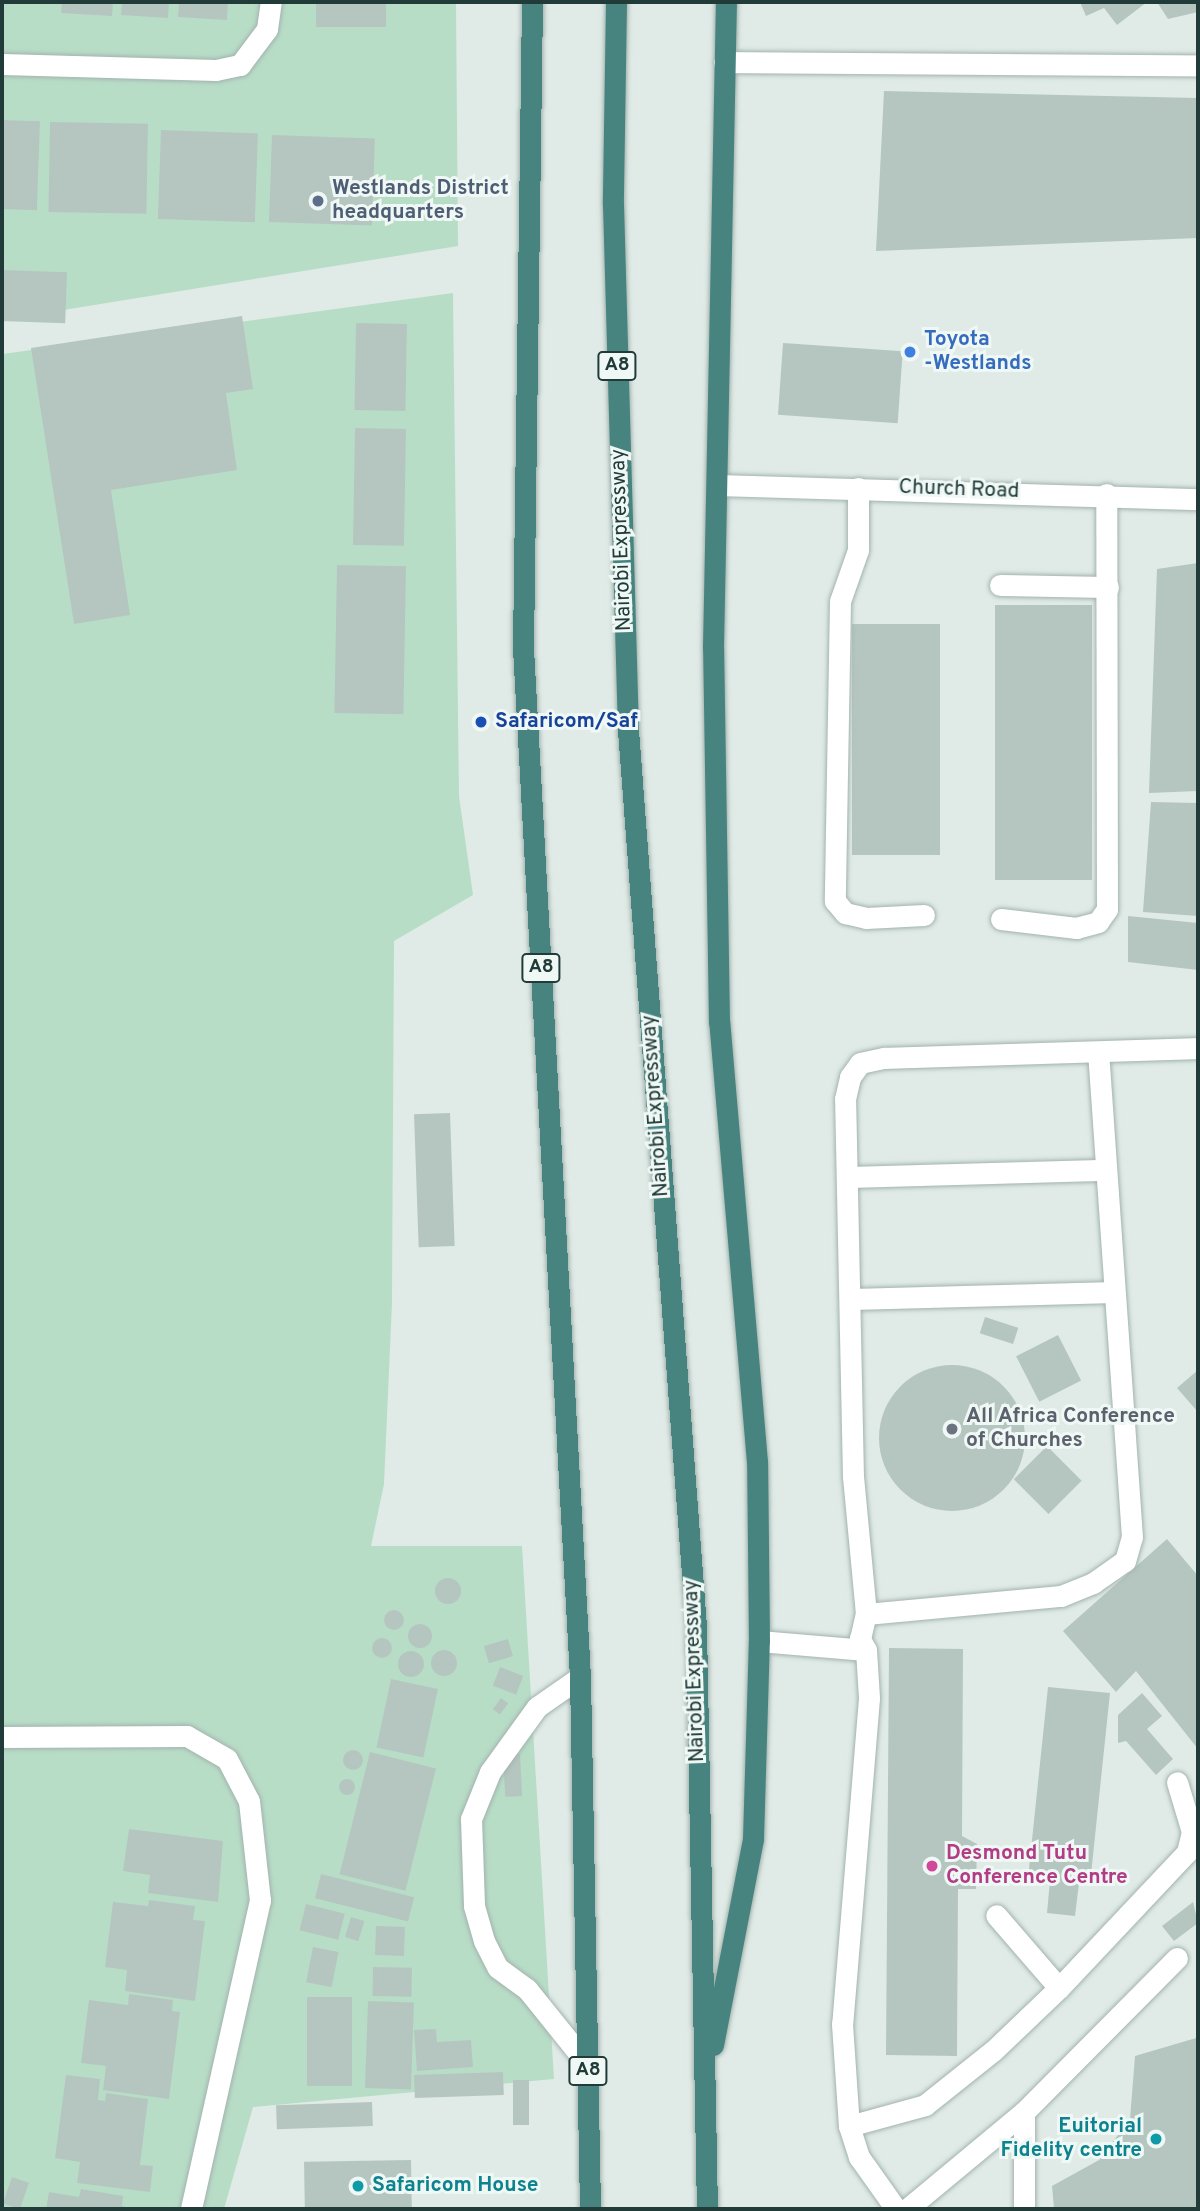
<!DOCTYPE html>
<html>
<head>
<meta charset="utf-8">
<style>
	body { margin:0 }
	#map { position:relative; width:1200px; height:2211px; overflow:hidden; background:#e0ebe7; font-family:Overpass,sans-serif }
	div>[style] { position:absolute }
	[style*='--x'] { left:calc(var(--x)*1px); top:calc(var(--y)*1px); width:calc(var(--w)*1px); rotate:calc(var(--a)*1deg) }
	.green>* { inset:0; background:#b8ddc7 }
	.building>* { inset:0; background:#b5c6c1; transform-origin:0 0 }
	.round { border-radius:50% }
	.roads { filter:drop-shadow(0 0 2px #a3b3af) drop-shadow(0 0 2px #a3b3af) }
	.service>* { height:21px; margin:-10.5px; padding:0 10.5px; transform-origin:10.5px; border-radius:10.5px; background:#fff }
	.minor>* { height:21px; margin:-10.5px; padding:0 10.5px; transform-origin:10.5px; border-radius:10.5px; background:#fff }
	.trunk>* { height:21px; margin:-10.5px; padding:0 10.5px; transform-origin:10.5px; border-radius:10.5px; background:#48847f }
	.dots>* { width:19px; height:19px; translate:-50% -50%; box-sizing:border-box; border:4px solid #f0f8f5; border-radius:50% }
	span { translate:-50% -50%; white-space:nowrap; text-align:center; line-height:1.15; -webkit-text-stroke:6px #f0f8f5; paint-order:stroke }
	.shield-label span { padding:2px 5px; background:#f0f8f5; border:2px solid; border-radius:5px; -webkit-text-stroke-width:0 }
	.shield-label { font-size:19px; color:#203b38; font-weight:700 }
	.service-label { font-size:21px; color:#4e5e75; font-weight:700 }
	.left { translate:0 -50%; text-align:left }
	.shop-label { font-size:21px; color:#366cbe; font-weight:700 }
	.street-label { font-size:21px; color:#203b38 }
	.transit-label { font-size:21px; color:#164399; font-weight:700 }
	.worship-label { font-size:21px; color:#5b616d; font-weight:700 }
	.hotel-label { font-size:21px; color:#b23c85; font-weight:700 }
	.culture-label { font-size:21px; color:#0d838f; font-weight:700 }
	.right { translate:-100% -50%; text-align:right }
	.frame { position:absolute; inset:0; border:4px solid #203b38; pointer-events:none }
</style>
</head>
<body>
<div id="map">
	<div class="green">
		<div style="clip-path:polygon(2px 2px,456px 2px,458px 246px,2px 320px)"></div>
		<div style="clip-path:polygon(453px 293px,459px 796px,473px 895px,394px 941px,392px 1303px,384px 1484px,371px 1546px,522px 1546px,554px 2079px,253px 2107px,224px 2209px,2px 2209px,2px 354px)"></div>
	</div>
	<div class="building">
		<div style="clip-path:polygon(62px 2px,113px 2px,112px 16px,61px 13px)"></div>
		<div style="clip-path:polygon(122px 2px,169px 2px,168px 18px,121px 15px)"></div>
		<div style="clip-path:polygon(179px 2px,228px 2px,227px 20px,178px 17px)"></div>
		<div style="left:316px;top:2px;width:70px;height:25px"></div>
		<div style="clip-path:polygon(1080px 2px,1147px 2px,1117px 25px,1104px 8px,1086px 16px)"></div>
		<div style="clip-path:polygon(1157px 2px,1198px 2px,1198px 12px,1168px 19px)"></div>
		<div style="clip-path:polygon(884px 91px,1198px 98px,1198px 238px,876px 251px)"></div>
		<div style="left:2px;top:120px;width:38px;height:89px;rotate:2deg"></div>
		<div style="left:50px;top:122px;width:98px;height:90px;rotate:1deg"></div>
		<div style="left:161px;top:130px;width:97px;height:89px;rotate:2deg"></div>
		<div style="left:272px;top:135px;width:103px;height:87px;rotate:2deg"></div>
		<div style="left:2px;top:270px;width:65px;height:51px;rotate:2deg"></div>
		<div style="clip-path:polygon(242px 316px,253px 389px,226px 393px,237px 470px,111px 490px,130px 615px,74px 624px,31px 348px)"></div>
		<div style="left:356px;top:323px;width:51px;height:87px;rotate:1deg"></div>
		<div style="left:783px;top:343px;width:120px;height:72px;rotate:4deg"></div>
		<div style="left:355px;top:428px;width:51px;height:117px;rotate:1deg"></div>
		<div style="clip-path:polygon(1198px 563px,1198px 791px,1149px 793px,1157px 569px)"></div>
		<div style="left:337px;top:565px;width:69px;height:148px;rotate:1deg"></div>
		<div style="left:995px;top:605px;width:97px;height:275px"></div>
		<div style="left:852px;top:624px;width:88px;height:231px"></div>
		<div style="clip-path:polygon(1151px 802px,1198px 803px,1198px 916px,1143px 912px)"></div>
		<div style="clip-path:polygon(1128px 916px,1198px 923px,1198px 970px,1128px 962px)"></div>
		<div style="left:450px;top:1113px;width:133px;height:36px;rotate:88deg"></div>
		<div style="left:985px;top:1317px;width:35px;height:17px;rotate:18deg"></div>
		<div style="left:1058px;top:1335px;width:51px;height:47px;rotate:63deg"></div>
		<div class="round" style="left:879px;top:1365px;width:146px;height:146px"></div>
		<div style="clip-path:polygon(1198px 1370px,1198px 1410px,1197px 1411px,1177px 1388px)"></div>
		<div style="left:1047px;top:1446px;width:49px;height:47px;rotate:45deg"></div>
		<div style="clip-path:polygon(1167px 1539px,1198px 1576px,1198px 1749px,1136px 1671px,1116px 1692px,1063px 1631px)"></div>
		<div class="round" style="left:435px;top:1578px;width:26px;height:26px"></div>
		<div class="round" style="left:384px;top:1610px;width:20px;height:20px"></div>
		<div class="round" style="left:408px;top:1624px;width:24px;height:24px"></div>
		<div class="round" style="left:372px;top:1638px;width:20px;height:20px"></div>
		<div style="left:508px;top:1639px;width:18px;height:25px;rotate:74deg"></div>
		<div style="clip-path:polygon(889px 1648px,963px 1649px,962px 1836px,977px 1844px,976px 1889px,958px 1889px,957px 2056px,886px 2055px)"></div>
		<div class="round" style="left:431px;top:1650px;width:26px;height:26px"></div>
		<div class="round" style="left:398px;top:1651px;width:26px;height:26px"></div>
		<div style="left:500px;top:1667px;width:25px;height:20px;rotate:21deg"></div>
		<div style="left:391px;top:1679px;width:48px;height:70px;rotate:12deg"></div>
		<div style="clip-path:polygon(1048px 1687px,1110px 1693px,1090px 1884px,1079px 1883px,1075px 1916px,1047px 1913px,1050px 1880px,1028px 1878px)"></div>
		<div style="clip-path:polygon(1142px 1693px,1162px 1716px,1147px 1729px,1173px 1759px,1156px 1775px,1126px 1741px,1118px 1743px,1118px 1715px)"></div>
		<div style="left:501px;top:1698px;width:9px;height:14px;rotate:36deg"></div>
		<div class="round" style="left:343px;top:1750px;width:20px;height:20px"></div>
		<div style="left:370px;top:1752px;width:68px;height:126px;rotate:14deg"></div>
		<div style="left:520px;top:1754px;width:42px;height:17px;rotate:87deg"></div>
		<div class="round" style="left:339px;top:1779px;width:16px;height:16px"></div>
		<div style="clip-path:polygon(129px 1829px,223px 1841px,218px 1902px,148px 1893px,150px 1875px,123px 1871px)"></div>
		<div style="left:321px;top:1874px;width:96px;height:25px;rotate:14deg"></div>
		<div style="clip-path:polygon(149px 1900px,195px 1906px,193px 1920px,205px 1921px,195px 2001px,125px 1991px,127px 1970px,105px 1967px,113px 1902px,148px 1906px)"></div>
		<div style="clip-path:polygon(1193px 1902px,1198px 1923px,1174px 1941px,1162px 1926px)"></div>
		<div style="left:306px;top:1904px;width:40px;height:27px;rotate:14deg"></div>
		<div style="left:351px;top:1917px;width:14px;height:21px;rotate:17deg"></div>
		<div style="left:376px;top:1926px;width:29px;height:29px;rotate:2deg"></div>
		<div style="left:313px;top:1947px;width:26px;height:36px;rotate:11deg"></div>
		<div style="left:373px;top:1967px;width:39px;height:29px;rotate:1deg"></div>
		<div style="clip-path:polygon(129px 1994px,173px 2000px,172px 2011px,180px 2012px,169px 2099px,103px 2090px,106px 2066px,81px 2063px,89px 2000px,128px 2005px)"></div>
		<div style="left:307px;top:1997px;width:45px;height:89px"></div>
		<div style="left:368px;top:2001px;width:46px;height:87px;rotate:2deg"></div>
		<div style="clip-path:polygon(436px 2029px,437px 2042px,471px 2040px,473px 2067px,417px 2071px,414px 2030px)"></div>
		<div style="clip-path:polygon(1196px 2038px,1198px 2209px,1054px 2209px,1052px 2186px,1099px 2160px,1130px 2119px,1135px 2056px)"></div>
		<div style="left:503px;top:2072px;width:23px;height:89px;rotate:88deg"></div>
		<div style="clip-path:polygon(66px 2075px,100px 2079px,98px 2100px,105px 2101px,106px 2093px,148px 2099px,140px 2165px,153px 2166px,150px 2192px,77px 2183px,80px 2162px,55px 2158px)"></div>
		<div style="left:513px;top:2080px;width:16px;height:45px"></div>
		<div style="left:372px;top:2102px;width:24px;height:96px;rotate:88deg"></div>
		<div style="left:411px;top:2160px;width:49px;height:107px;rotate:89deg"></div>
		<div style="left:12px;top:2177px;width:18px;height:28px;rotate:19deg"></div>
		<div style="clip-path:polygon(81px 2189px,123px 2196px,122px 2206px,133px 2209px,46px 2209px,49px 2192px,79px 2197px)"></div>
	</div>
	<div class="roads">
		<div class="service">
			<div style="--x:724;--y:62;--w:474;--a:0.4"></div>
			<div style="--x:858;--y:488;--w:62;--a:90"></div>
			<div style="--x:858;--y:550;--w:54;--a:109.4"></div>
			<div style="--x:840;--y:601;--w:300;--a:91"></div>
			<div style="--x:835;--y:901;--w:16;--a:50"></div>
			<div style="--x:845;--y:913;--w:22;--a:13"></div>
			<div style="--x:866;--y:918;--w:58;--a:-3"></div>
			<div style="--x:1000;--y:585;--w:108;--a:1.1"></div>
			<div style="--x:1001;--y:919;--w:76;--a:6.8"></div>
			<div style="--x:1076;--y:928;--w:23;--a:-15"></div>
			<div style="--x:1098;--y:922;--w:16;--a:-55"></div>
			<div style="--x:1107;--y:909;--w:415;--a:-90.1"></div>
			<div style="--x:850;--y:1177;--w:256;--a:-1.6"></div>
			<div style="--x:852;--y:1299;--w:262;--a:-1.5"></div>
			<div style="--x:866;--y:1614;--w:196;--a:-5.3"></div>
			<div style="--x:1061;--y:1596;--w:35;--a:-22"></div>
			<div style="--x:1093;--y:1583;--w:39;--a:-35"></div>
			<div style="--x:1125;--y:1561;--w:25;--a:-74"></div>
			<div style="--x:1132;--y:1537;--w:485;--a:-94"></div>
			<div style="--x:866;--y:1650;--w:13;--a:-119"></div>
			<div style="--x:860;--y:1639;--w:26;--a:-77"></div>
			<div style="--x:866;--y:1614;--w:138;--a:-95.4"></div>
			<div style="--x:853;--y:1477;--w:378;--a:-91.2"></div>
			<div style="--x:845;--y:1099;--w:23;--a:-77"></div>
			<div style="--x:850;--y:1077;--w:17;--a:-54"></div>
			<div style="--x:860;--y:1063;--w:25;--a:-12"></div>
			<div style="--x:884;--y:1058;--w:314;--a:-1.8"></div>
			<div style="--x:580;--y:1677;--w:52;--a:145.1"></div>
			<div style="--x:537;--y:1707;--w:80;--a:125.9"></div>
			<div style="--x:490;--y:1772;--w:51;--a:112"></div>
			<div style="--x:471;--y:1819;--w:87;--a:88"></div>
			<div style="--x:474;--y:1906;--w:36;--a:74"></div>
			<div style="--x:484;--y:1941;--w:30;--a:63"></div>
			<div style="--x:498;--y:1968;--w:36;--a:36"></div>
			<div style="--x:527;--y:1989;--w:97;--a:51.2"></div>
			<div style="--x:1059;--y:1988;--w:187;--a:-46.7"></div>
			<div style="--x:1187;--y:1852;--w:21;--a:-76"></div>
			<div style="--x:1192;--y:1832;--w:52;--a:-106.7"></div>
			<div style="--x:849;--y:2126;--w:79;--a:-15.4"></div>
			<div style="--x:925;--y:2105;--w:87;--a:-38.5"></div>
			<div style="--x:993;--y:2051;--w:91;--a:-43.7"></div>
			<div style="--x:1059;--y:1988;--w:96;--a:-130.8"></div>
			<div style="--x:907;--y:2209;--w:152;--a:-39.7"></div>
			<div style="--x:1024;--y:2112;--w:217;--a:-45.2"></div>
			<div style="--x:1024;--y:2209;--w:97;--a:-90"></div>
		</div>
		<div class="minor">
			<div style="--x:2;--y:64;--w:214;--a:1.6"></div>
			<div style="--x:216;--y:70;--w:25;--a:-12"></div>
			<div style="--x:240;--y:65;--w:45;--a:-53.1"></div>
			<div style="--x:267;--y:29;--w:27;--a:-82"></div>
			<div style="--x:719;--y:485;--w:479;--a:1.7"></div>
			<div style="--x:759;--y:1641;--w:107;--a:4.8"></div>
			<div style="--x:866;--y:1650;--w:48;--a:86.4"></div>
			<div style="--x:869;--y:1698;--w:327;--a:94.7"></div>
			<div style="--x:842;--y:2024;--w:102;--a:86.1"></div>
			<div style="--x:849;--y:2126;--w:33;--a:72"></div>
			<div style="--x:859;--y:2157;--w:64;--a:54.6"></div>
			<div style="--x:2;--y:1737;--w:185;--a:-0.3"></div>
			<div style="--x:187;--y:1736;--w:46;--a:29.9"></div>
			<div style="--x:227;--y:1759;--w:47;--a:62.4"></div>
			<div style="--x:249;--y:1801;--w:100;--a:83.7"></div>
			<div style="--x:260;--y:1900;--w:317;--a:102.6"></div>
		</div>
		<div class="trunk">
			<div style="--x:532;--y:2;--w:646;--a:90.8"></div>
			<div style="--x:523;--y:648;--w:1031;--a:86.83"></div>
			<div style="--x:580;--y:1677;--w:532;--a:88.92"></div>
			<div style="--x:616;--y:2;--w:202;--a:90.9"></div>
			<div style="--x:613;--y:204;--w:526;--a:88.37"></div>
			<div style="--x:628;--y:730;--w:900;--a:85.66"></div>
			<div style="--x:696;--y:1627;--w:582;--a:88.92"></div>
			<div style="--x:713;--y:2045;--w:210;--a:-79"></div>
			<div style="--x:753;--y:1839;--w:198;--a:-88.3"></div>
			<div style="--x:759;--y:1641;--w:179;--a:-90.6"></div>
			<div style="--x:757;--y:1462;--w:442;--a:-94.9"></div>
			<div style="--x:719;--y:1022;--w:375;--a:-90.9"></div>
			<div style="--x:713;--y:647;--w:645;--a:-88.85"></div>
		</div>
	</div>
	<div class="dots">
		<div style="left:318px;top:201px;background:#5c6f8a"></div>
		<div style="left:910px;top:352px;background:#3f7fe0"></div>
		<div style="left:481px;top:722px;background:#1a4fb4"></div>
		<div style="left:952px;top:1429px;background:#6b7280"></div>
		<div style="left:932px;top:1866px;background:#d1479c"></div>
		<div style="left:1156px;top:2139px;background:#0f9aa8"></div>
		<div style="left:358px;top:2186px;background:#0f9aa8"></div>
	</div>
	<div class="shield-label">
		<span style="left:617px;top:366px">A8</span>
		<span style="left:541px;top:968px">A8</span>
		<span style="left:588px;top:2071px">A8</span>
	</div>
	<div class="service-label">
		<span class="left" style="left:332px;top:201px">Westlands District<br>headquarters</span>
	</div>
	<div class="shop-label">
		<span class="left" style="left:924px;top:352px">Toyota<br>-Westlands</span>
	</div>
	<div class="street-label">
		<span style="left:959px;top:490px;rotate:2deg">Church Road</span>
		<span style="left:622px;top:540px;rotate:-92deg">Nairobi Expressway</span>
		<span style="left:656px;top:1106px;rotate:-94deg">Nairobi Expressway</span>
		<span style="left:695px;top:1671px;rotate:-92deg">Nairobi Expressway</span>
	</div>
	<div class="transit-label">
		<span class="left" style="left:495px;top:722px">Safaricom/Saf</span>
	</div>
	<div class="worship-label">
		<span class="left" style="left:966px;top:1429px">All Africa Conference<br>of Churches</span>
	</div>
	<div class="hotel-label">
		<span class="left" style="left:946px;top:1866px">Desmond Tutu<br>Conference Centre</span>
	</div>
	<div class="culture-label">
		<span class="right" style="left:1142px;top:2139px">Euitorial<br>Fidelity centre</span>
		<span class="left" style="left:372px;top:2186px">Safaricom House</span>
	</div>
	<div class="frame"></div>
</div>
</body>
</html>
